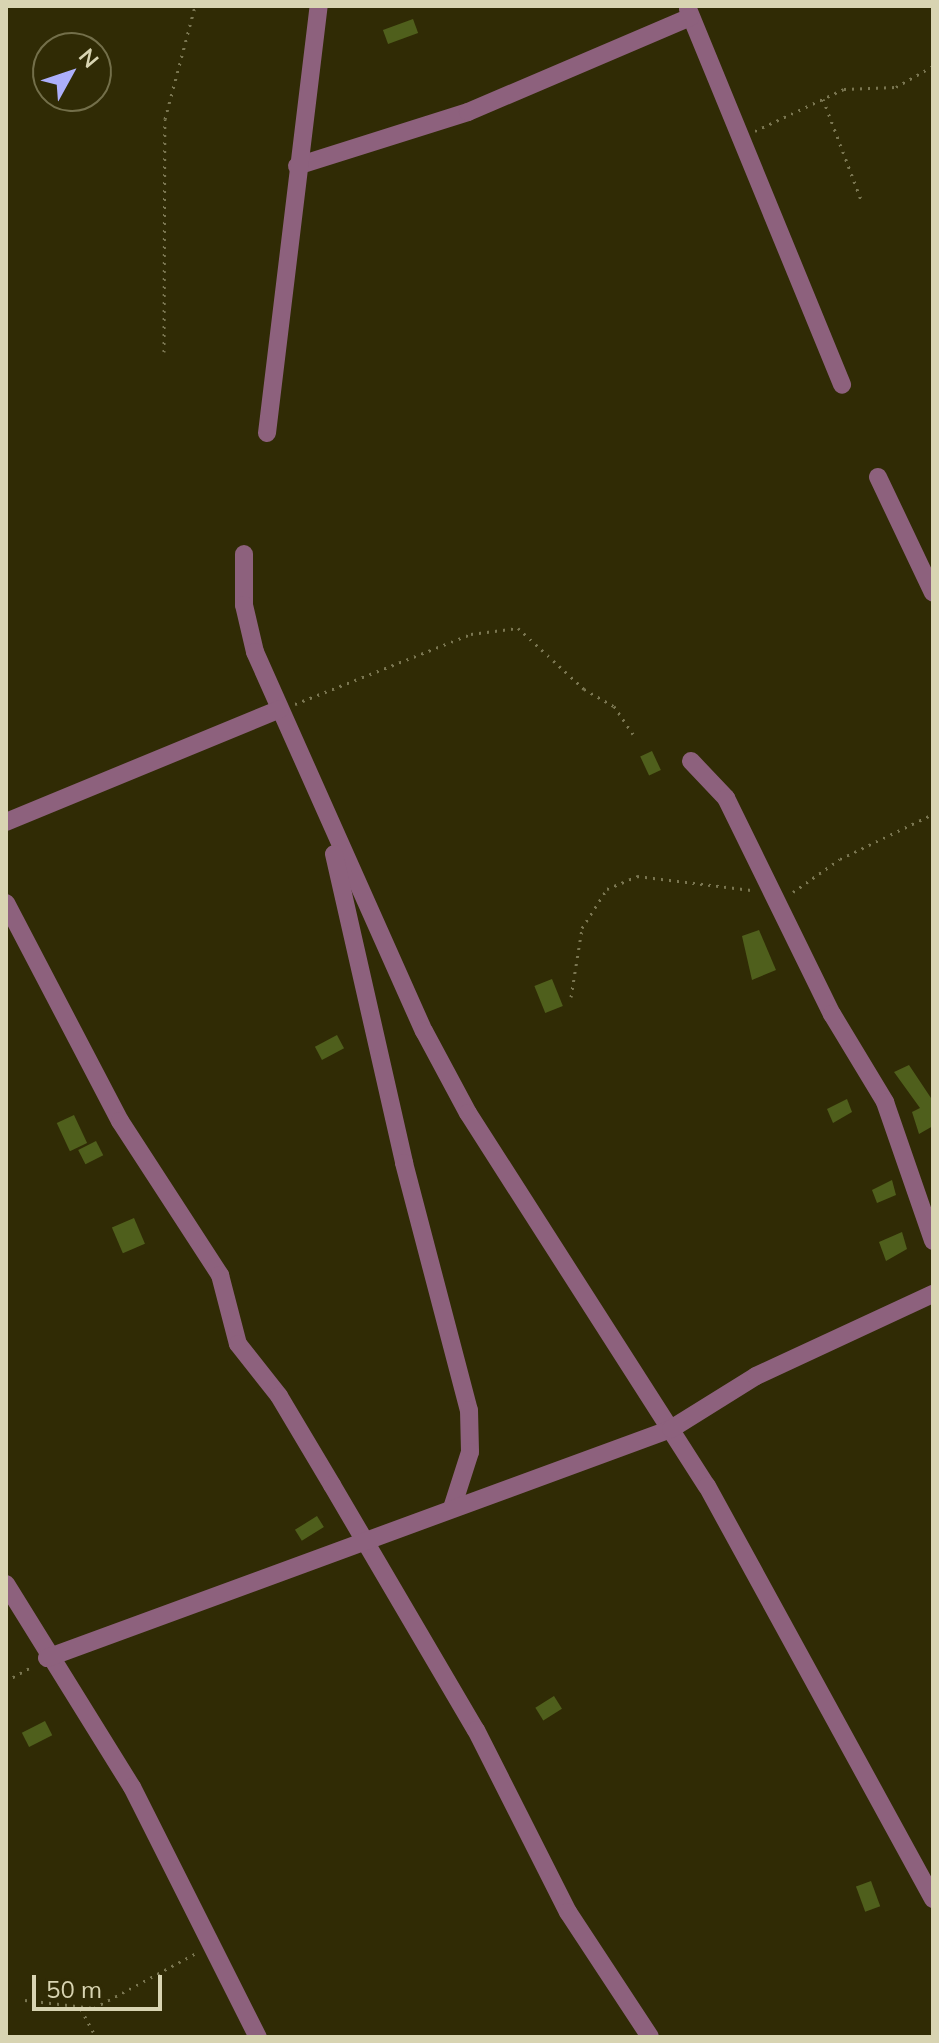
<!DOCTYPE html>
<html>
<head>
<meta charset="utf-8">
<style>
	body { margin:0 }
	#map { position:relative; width:939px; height:2043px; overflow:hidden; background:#302b05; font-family:Mulish,sans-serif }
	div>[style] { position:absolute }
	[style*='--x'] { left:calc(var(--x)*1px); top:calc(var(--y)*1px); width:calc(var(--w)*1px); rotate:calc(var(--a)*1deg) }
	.building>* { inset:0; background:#4f5f1c; transform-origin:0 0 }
	.path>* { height:3px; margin-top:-1.5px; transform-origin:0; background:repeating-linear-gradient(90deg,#7a7651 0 2px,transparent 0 8px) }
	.minor>* { height:18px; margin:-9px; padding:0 9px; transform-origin:9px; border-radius:9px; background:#8d617d }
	span { translate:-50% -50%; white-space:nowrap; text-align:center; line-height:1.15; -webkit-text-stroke:6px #302b05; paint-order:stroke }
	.frame { position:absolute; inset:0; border:8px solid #d8d4b2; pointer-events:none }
	.north { position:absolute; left:32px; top:32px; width:80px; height:80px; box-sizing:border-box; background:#302b05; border:2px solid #736f4a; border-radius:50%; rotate:50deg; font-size:22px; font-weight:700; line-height:32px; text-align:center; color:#d8d4b2 }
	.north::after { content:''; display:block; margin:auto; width:28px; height:36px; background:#acaffb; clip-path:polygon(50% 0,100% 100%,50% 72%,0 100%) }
	.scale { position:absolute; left:32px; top:1975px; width:130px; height:36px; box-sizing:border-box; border:4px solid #d8d4b2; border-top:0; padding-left:10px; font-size:24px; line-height:28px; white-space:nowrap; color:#d8d4b2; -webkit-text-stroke:6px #302b05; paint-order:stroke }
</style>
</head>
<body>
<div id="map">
	<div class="building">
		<div style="left:413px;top:19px;width:15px;height:32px;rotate:70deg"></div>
		<div style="left:652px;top:751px;width:21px;height:13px;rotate:65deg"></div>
		<div style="clip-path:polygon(759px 930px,776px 970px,752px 980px,742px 936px)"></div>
		<div style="left:552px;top:979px;width:29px;height:19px;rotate:68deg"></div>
		<div style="left:337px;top:1035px;width:15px;height:25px;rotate:62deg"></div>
		<div style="clip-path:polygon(909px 1065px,933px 1101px,933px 1126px,919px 1134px,912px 1112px,920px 1108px,894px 1072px)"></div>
		<div style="clip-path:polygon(847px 1099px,852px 1112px,833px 1123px,827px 1109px)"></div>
		<div style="left:74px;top:1115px;width:31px;height:19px;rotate:65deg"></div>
		<div style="left:96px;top:1141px;width:16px;height:20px;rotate:63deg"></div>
		<div style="clip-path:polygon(892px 1180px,896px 1195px,877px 1203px,872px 1190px)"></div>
		<div style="left:134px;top:1218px;width:28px;height:24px;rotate:67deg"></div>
		<div style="clip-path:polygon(902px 1232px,907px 1249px,886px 1261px,879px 1242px)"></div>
		<div style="left:317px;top:1516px;width:13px;height:26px;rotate:58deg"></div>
		<div style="left:554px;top:1696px;width:15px;height:22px;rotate:58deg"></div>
		<div style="left:45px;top:1721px;width:16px;height:26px;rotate:63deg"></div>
		<div style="left:871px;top:1881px;width:27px;height:16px;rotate:70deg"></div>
	</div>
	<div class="path">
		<div style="--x:823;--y:99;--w:110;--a:69.3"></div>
		<div style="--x:755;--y:131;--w:98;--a:-25.3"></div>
		<div style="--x:844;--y:89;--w:52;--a:-2.2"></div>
		<div style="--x:896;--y:87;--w:43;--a:-29.6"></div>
		<div style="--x:164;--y:352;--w:233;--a:-89.8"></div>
		<div style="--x:165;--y:119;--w:117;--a:-75.1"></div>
		<div style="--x:295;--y:704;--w:189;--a:-21.7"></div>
		<div style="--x:471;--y:634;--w:47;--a:-7.3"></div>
		<div style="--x:518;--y:628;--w:90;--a:42.7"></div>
		<div style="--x:584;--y:689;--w:34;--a:30"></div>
		<div style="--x:614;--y:706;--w:34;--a:56"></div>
		<div style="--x:793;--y:892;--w:57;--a:-35.1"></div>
		<div style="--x:840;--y:859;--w:103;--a:-25.8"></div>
		<div style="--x:571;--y:997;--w:70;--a:-80.9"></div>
		<div style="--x:582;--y:928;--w:46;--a:-57.3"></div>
		<div style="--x:607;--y:889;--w:33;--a:-23"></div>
		<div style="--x:637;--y:876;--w:115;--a:7"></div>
		<div style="--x:6;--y:1681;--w:31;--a:-29"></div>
		<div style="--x:25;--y:2000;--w:69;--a:6.6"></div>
		<div style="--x:94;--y:2008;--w:116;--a:-28.3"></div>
		<div style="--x:81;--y:2009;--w:32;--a:62"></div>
	</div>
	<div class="minor">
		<div style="--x:688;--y:9;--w:406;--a:67.7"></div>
		<div style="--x:297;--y:166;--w:179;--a:-17.5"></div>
		<div style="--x:468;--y:112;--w:242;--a:-23.1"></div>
		<div style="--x:267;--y:433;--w:430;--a:-83.1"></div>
		<div style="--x:878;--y:477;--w:128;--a:64.6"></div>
		<div style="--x:244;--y:554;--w:51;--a:90"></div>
		<div style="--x:244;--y:605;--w:48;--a:76.8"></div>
		<div style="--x:255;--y:652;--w:415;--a:66"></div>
		<div style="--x:424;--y:1031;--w:93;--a:61.8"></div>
		<div style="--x:468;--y:1113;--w:443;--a:57.4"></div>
		<div style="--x:707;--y:1486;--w:471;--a:61.3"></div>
		<div style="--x:691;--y:761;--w:51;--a:46.6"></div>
		<div style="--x:726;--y:798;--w:241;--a:63.9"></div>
		<div style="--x:832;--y:1014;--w:103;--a:58.9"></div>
		<div style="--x:885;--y:1102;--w:147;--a:70.9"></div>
		<div style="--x:6;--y:822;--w:296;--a:-22.4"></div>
		<div style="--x:334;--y:854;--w:317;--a:77.2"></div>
		<div style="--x:404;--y:1163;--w:255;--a:75.3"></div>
		<div style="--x:469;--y:1410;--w:42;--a:88.6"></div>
		<div style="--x:470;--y:1452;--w:59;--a:107.8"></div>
		<div style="--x:6;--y:903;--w:246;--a:62.4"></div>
		<div style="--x:120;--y:1121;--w:184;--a:57"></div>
		<div style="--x:220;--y:1275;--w:71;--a:75.4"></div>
		<div style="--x:238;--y:1344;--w:66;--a:51.7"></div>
		<div style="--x:279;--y:1396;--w:104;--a:59.2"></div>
		<div style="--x:332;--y:1485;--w:284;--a:59.6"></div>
		<div style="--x:476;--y:1730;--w:204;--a:63.2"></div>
		<div style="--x:568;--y:1912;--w:149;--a:56.7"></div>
		<div style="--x:6;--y:1584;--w:239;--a:58.2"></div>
		<div style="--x:132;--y:1787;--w:280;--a:63.3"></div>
		<div style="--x:47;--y:1658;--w:665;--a:-20.15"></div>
		<div style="--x:671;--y:1429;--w:100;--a:-31.9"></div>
		<div style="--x:756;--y:1376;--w:195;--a:-24.9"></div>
	</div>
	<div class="frame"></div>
	<div class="north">N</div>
	<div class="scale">50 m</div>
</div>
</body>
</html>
